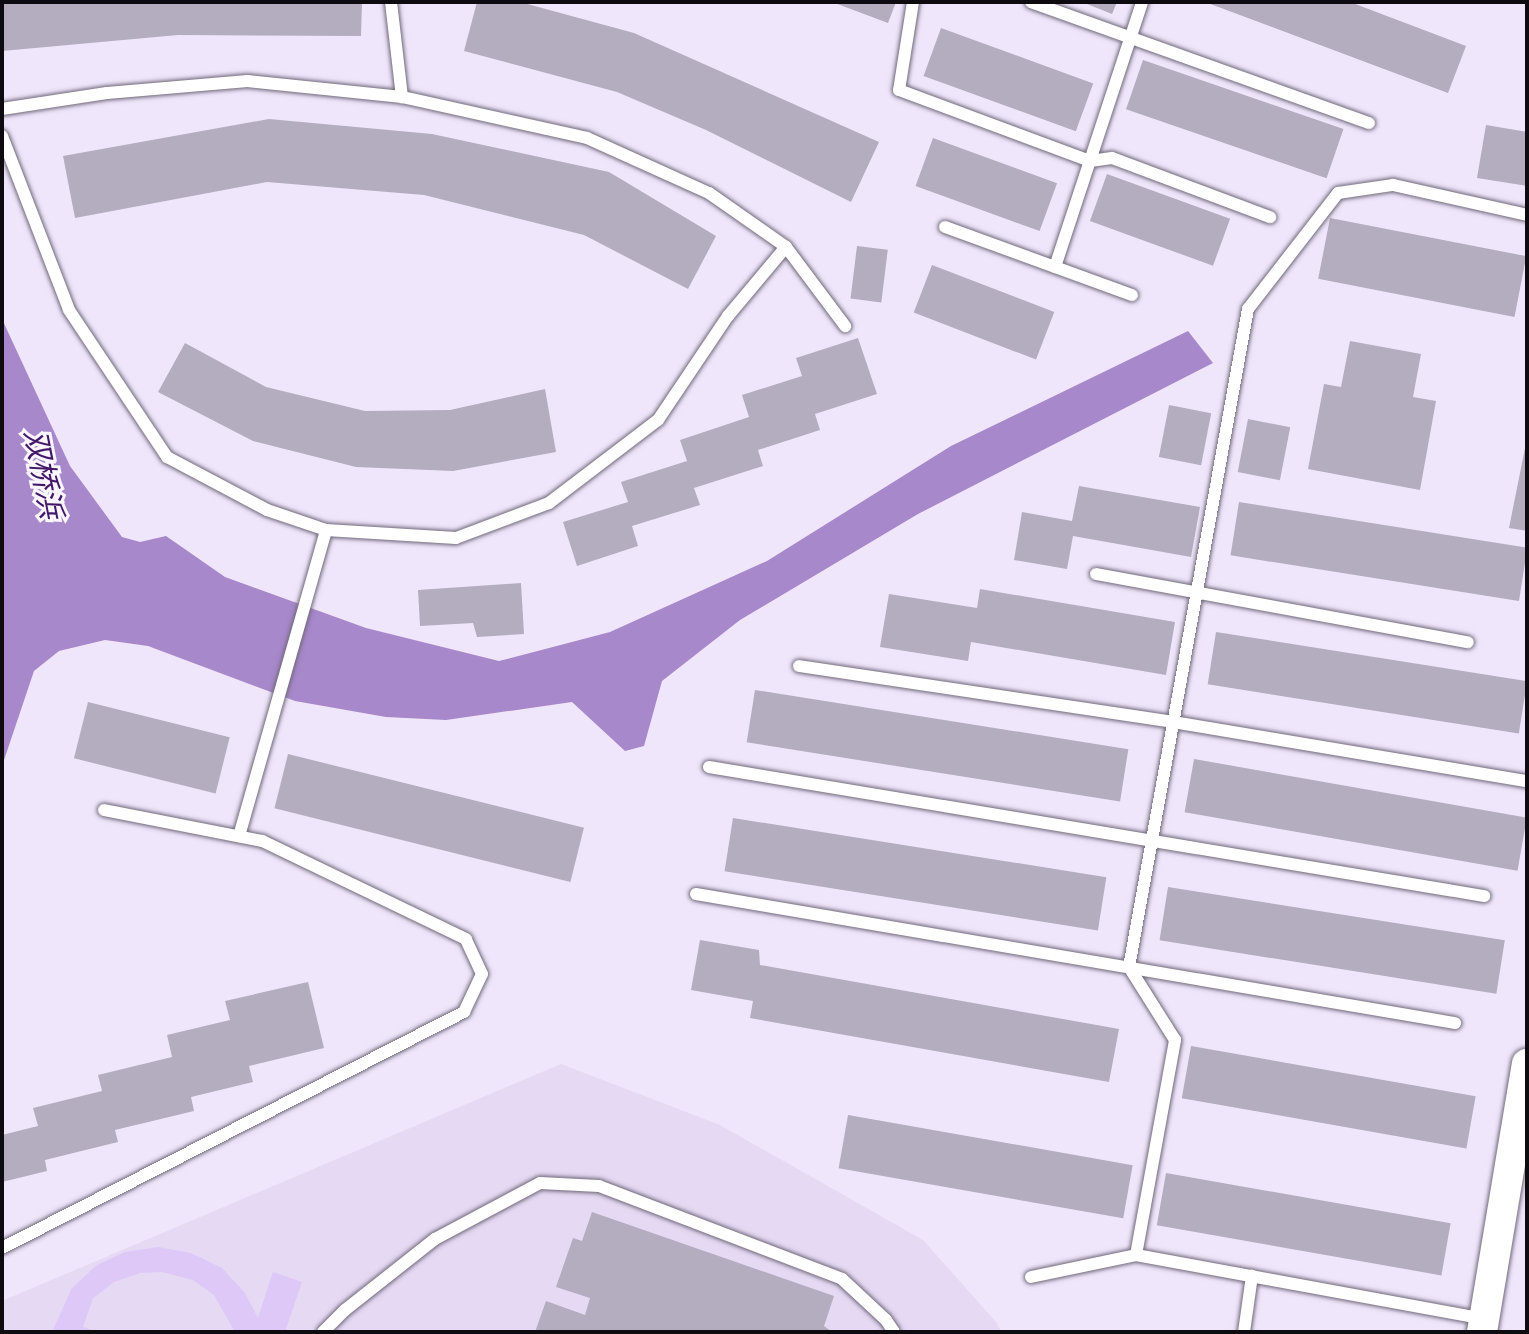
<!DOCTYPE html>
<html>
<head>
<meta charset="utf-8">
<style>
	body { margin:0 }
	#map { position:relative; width:1529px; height:1334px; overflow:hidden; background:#efe6fb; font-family:Helvetica,"Noto Sans SC",sans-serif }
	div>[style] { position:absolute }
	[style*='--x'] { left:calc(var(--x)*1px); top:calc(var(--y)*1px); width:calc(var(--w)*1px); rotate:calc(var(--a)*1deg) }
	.built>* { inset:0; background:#e5d9f4 }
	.green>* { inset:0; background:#ddc8f7 }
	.water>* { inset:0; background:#a788cb }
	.building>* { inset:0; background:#b4acbf; transform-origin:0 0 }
	.roads { filter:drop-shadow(0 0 2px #70687a) drop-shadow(0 0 2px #70687a) }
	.service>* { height:12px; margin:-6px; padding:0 6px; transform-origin:6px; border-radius:6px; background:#fff }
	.tertiary>* { height:30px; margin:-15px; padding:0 15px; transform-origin:15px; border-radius:15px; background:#fff }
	span { translate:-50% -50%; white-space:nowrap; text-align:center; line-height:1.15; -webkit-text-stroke:6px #f9f6fe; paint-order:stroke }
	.water-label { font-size:30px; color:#431767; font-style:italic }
	.frame { position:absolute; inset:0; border:4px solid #0d0a10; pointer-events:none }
</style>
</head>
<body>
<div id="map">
	<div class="built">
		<div style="clip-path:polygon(561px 1064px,720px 1125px,923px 1240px,997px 1323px,1001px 1332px,2px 1332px,2px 1301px)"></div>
	</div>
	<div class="green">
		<div style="clip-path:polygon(158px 1247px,191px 1253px,222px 1268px,245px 1293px,258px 1318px,273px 1272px,302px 1282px,285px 1332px,235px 1332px,214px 1295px,193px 1280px,162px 1272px,140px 1273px,114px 1282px,93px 1298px,83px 1327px,98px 1332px,52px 1332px,72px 1288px,97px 1265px,125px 1252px)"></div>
	</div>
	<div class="water">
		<div style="clip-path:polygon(2px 319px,70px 466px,122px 537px,140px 542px,166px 536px,225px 577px,366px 628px,499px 661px,610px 632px,767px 561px,951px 446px,1188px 331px,1213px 363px,918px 514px,740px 620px,662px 681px,644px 746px,625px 751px,572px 702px,446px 720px,386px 717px,295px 701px,148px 646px,105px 640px,59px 651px,34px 671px,2px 766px)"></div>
	</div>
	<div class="building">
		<div style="clip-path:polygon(2px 2px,362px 2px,361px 36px,178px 35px,2px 51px)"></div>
		<div style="clip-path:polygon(477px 2px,520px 2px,634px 33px,879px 142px,851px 202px,706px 130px,617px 92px,464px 51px)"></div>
		<div style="clip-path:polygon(832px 2px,896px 2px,888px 23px)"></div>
		<div style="clip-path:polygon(1082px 2px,1117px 2px,1112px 14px)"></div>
		<div style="clip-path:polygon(1205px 2px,1350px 2px,1466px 46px,1448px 93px)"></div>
		<div style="left:941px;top:28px;width:162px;height:51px;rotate:20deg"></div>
		<div style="left:1143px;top:60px;width:212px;height:52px;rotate:19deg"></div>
		<div style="clip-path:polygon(269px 119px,432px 134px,609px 172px,716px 236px,688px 289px,584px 235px,424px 195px,267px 182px,75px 218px,63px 156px)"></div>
		<div style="clip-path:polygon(1486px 125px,1527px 132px,1527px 186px,1477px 178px)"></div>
		<div style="left:933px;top:138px;width:132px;height:51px;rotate:20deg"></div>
		<div style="left:1107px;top:174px;width:131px;height:50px;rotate:20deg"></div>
		<div style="left:1330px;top:218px;width:200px;height:62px;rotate:11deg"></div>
		<div style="left:857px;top:246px;width:31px;height:53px;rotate:7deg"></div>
		<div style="left:932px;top:265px;width:131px;height:51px;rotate:21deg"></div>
		<div style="clip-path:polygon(858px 338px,877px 394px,815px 414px,820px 430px,758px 450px,763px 466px,694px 488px,700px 505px,632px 526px,638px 546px,577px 566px,563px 522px,628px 502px,621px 482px,687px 461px,680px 440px,749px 417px,742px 395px,802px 376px,796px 358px)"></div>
		<div style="clip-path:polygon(1350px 341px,1421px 354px,1413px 397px,1436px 401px,1420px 490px,1308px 469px,1324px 384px,1341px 387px)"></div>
		<div style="clip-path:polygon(185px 343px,266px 387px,365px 411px,450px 410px,545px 389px,556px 452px,453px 471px,356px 467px,253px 441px,158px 392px)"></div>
		<div style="left:1169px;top:405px;width:43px;height:53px;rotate:11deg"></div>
		<div style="left:1248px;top:419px;width:43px;height:54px;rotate:11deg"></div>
		<div style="clip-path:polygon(1526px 443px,1527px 443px,1527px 531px,1509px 528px)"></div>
		<div style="clip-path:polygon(1079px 486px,1200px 507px,1191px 557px,1073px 536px,1067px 569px,1014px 560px,1022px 512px,1072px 521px)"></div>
		<div style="left:1239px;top:502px;width:292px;height:54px;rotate:9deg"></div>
		<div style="clip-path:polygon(521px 583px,524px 634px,477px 637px,473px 623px,420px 626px,418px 590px)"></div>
		<div style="clip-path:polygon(980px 589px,1175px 622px,1166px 675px,971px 642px,968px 661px,880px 647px,889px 594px,977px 608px)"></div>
		<div style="left:1216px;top:632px;width:315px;height:53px;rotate:9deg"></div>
		<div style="left:755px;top:690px;width:378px;height:53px;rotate:9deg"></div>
		<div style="left:88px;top:702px;width:146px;height:58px;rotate:14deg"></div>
		<div style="left:288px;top:754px;width:305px;height:56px;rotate:14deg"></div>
		<div style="left:1194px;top:759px;width:338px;height:54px;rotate:10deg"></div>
		<div style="left:733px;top:818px;width:378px;height:54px;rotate:9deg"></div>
		<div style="left:1168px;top:887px;width:341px;height:54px;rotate:9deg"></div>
		<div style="clip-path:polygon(700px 940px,759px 950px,760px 965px,1119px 1029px,1109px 1082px,750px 1018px,753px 1001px,691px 990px)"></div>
		<div style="clip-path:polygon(308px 982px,324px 1048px,249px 1066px,253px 1082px,191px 1097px,194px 1111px,115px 1130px,118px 1142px,45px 1160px,47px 1171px,2px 1182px,2px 1135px,38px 1126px,33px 1108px,102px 1091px,98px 1075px,172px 1057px,167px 1035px,230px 1020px,225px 1001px)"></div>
		<div style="left:1191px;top:1046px;width:289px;height:53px;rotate:10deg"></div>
		<div style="left:848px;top:1115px;width:289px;height:54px;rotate:10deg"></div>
		<div style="left:1166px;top:1173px;width:289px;height:53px;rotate:10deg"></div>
		<div style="clip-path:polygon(592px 1212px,834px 1296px,824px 1326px,832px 1332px,535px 1332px,546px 1301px,585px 1315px,590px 1298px,556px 1287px,573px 1238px,582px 1241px)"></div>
	</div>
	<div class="roads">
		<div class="service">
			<div style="--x:391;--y:2;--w:96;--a:83.4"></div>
			<div style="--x:913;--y:2;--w:89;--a:99"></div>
			<div style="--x:899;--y:90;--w:204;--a:20.4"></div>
			<div style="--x:1090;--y:161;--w:22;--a:-8"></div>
			<div style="--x:1112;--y:158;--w:169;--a:20.5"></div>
			<div style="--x:1031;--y:2;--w:359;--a:19.7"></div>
			<div style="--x:2;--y:109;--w:106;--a:-8.7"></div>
			<div style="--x:107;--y:93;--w:141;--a:-4.9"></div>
			<div style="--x:247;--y:81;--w:156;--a:5.9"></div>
			<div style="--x:402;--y:97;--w:189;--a:12.5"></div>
			<div style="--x:587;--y:138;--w:134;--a:24.3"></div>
			<div style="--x:709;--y:193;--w:94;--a:35"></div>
			<div style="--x:786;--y:247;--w:99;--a:53.2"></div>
			<div style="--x:2;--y:136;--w:186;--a:68.9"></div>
			<div style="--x:69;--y:310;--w:177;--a:56.3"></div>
			<div style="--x:167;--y:457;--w:113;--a:27.9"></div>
			<div style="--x:267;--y:510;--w:62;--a:18.7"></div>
			<div style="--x:326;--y:530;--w:130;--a:3.5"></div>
			<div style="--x:456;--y:538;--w:99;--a:-20.6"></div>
			<div style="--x:549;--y:503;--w:137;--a:-37.3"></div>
			<div style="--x:658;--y:420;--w:125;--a:-56.1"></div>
			<div style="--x:728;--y:316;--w:90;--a:-50"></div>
			<div style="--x:945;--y:227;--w:199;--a:20"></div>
			<div style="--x:1055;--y:267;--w:279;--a:-71.8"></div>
			<div style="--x:1096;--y:574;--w:378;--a:10.4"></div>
			<div style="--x:799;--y:666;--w:378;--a:8.5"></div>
			<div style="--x:1173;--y:722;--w:359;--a:9.5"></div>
			<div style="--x:709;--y:767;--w:786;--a:9.45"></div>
			<div style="--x:239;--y:836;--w:318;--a:-74.1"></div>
			<div style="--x:696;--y:894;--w:770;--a:9.65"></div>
			<div style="--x:2;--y:1248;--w:519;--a:-27.06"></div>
			<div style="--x:464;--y:1012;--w:42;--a:-64.7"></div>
			<div style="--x:482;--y:974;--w:38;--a:-115"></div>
			<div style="--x:466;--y:939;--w:226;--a:-154.3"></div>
			<div style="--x:262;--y:841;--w:161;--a:-168.9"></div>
			<div style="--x:1136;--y:1255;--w:219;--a:-79.7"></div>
			<div style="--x:1175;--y:1040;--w:86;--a:-122.2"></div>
			<div style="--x:1129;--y:967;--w:669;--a:-79.75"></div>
			<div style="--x:1248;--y:309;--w:147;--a:-52.2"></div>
			<div style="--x:1338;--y:193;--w:56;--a:-8.3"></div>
			<div style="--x:1393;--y:185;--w:137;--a:12.6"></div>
			<div style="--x:1031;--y:1277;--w:107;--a:-11.8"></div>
			<div style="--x:1136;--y:1255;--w:354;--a:10.4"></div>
			<div style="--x:323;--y:1332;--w:31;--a:-45"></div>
			<div style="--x:345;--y:1310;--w:115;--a:-38.3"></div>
			<div style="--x:435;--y:1239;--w:119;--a:-28.1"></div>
			<div style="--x:540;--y:1183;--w:59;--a:2.9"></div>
			<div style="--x:599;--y:1186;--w:260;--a:20.9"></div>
			<div style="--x:842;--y:1279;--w:60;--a:43"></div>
			<div style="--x:886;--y:1320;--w:14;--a:56"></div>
			<div style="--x:1244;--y:1332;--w:57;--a:-81.9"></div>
		</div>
		<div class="tertiary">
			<div style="--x:1482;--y:1332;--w:272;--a:-80.5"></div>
		</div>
	</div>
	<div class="water-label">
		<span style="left:43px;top:474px;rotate:79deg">双桥浜</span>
	</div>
	<div class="frame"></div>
</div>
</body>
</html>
